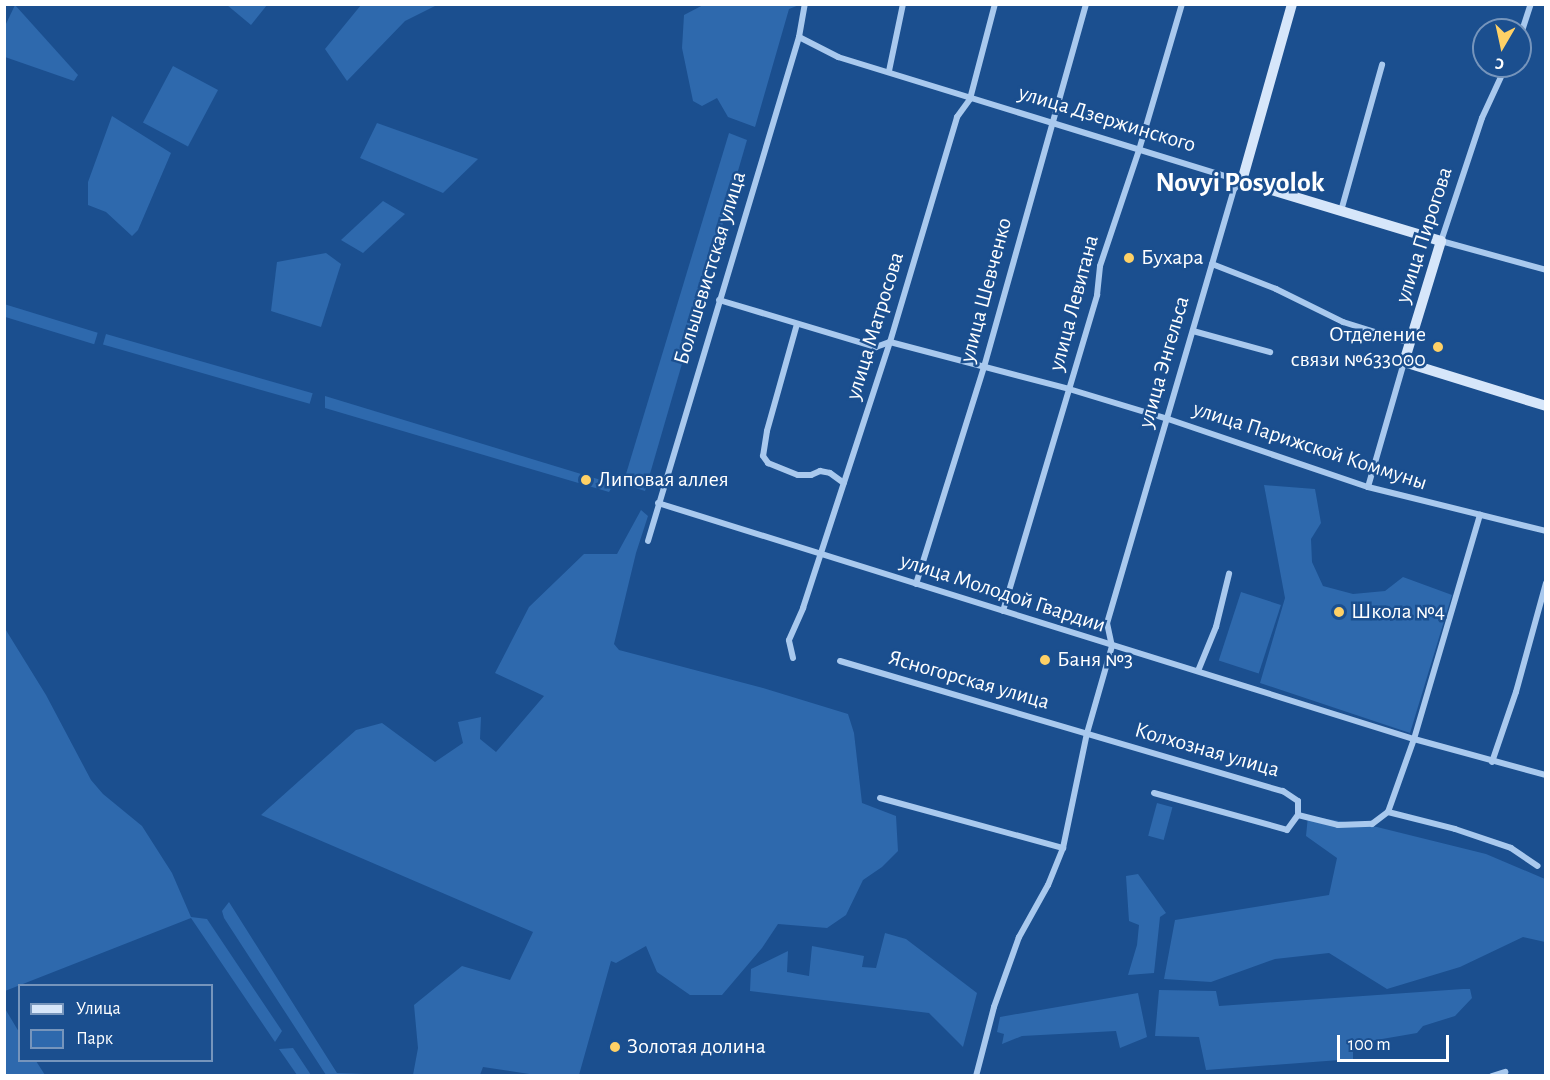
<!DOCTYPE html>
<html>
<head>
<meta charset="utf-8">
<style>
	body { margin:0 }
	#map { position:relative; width:1550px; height:1080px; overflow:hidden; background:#1b4f8f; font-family:"Alegreya Sans",sans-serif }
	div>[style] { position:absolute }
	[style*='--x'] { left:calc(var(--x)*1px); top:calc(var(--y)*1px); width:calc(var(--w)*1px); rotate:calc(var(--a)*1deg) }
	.green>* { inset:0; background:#2e69ad; transform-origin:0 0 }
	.street>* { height:6px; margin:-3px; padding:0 3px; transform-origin:3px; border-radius:3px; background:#a9c9ee }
	.secondary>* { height:10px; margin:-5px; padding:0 5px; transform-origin:5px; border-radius:5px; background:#d6e6fa }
	.dots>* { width:16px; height:16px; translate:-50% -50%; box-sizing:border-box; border:3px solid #1b4f8f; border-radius:50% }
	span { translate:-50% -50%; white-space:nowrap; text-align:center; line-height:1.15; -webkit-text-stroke:5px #1b4f8f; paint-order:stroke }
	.street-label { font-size:22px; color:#fff }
	.poi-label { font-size:22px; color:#fff }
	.left { translate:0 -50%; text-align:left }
	.right { translate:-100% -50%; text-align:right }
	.district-label { font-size:28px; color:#fff; font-weight:700 }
	.frame { position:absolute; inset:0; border:6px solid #fff; pointer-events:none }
	.legend { position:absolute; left:18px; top:984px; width:195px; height:78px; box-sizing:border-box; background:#1b4f8f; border:2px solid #7695bc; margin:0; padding:8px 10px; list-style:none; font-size:18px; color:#fff }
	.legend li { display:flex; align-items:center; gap:12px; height:30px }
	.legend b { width:30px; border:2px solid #7695bc }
	.north { position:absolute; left:1472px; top:18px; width:60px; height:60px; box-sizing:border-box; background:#1b4f8f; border:2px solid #7695bc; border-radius:50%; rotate:189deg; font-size:16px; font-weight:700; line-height:24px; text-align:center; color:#fff }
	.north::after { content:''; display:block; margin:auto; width:21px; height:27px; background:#ffd166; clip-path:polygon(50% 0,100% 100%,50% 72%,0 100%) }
	.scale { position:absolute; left:1337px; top:1035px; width:112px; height:27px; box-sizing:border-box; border:3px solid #fff; border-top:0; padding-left:8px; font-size:18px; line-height:21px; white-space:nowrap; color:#fff; -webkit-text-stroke:4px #1b4f8f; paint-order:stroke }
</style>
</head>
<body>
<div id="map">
	<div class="green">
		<div style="clip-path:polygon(705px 4px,799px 5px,789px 9px,755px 127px,728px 117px,717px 98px,702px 106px,693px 101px,682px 48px,684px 15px)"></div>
		<div style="clip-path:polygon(15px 5px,78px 75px,74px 81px,5px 57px,5px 26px)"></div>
		<div style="clip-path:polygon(227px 5px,267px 5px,251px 25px)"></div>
		<div style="clip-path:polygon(361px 5px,437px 5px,405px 21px,347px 81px,325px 49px)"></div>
		<div style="left:173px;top:66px;width:51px;height:64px;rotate:28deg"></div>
		<div style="clip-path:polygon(112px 116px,171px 153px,138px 230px,132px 236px,106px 212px,88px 205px,88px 182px)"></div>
		<div style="clip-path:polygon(377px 123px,478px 159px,443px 193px,360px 158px)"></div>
		<div style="clip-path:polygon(729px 133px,747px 140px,645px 491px,623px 484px)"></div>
		<div style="clip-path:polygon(383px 201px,405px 214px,363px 253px,341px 240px)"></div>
		<div style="clip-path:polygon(326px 253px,341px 264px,321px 327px,271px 311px,277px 262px)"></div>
		<div style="left:4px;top:304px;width:98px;height:12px;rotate:17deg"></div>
		<div style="left:106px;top:334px;width:215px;height:11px;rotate:16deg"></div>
		<div style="clip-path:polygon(325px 396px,614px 484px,609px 492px,325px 408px)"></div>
		<div style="clip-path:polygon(1264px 485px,1315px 489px,1321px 523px,1311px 539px,1312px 562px,1323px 586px,1353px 594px,1385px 591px,1403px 577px,1452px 595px,1410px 733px,1260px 683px,1285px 598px)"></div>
		<div style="clip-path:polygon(641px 510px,648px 516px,636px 553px,614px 644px,619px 650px,763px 688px,848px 714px,854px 733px,862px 803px,896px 816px,898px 851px,882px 867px,863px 880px,846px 915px,827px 928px,778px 924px,762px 948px,722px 995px,690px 995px,657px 972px,646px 946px,616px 963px,611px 961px,579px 1075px,536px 1075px,483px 1067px,480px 1075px,413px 1075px,418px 1048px,414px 1005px,462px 966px,510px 980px,533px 932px,261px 815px,356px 730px,382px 723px,435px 762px,463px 743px,458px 722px,481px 717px,480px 739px,496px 752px,544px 696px,495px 673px,529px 607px,584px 554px,617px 554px)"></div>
		<div style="left:1241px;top:592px;width:42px;height:72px;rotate:18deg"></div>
		<div style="clip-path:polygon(4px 627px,46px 695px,91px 780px,103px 794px,142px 826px,172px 873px,191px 917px,207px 919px,282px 1031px,275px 1042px,191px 918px,5px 991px)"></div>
		<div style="left:1157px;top:803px;width:16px;height:34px;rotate:15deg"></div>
		<div style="clip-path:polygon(1308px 816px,1377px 827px,1486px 854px,1545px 879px,1545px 942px,1523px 937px,1460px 967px,1387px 989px,1329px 953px,1275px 959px,1211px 982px,1164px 979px,1175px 920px,1329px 895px,1337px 858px,1306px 836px)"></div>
		<div style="clip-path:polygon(1138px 874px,1166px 913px,1160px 917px,1154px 973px,1128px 975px,1137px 945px,1139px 925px,1129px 921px,1126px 876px)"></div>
		<div style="clip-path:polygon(229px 902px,337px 1073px,393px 1075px,326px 1075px,224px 918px,222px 911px)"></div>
		<div style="clip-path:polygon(885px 933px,906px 939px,977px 993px,963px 1047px,929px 1013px,750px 991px,751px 969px,788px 951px,787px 972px,809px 976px,812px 946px,864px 956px,862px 967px,876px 968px)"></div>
		<div style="clip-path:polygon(1463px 989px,1470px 989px,1472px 998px,1455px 1016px,1423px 1026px,1417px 1033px,1353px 1044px,1353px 1059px,1206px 1070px,1199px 1037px,1155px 1036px,1159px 990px,1216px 991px,1219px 1006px)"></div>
		<div style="clip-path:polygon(1138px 993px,1147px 1037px,1120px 1048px,1116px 1031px,1022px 1036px,1002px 1044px,1004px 1034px,997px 1032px,1000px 1017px)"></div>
		<div style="clip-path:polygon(4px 1007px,19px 1032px,20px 1060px,36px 1061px,45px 1075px,5px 1075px)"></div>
		<div style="clip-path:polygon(293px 1048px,311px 1075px,297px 1075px,279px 1049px)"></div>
	</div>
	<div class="street">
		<div style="--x:799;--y:37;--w:44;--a:27.1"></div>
		<div style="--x:838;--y:57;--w:423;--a:17.1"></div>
		<div style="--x:1242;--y:181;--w:11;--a:135"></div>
		<div style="--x:1234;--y:189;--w:452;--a:106.3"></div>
		<div style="--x:1107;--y:623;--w:24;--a:78"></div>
		<div style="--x:1112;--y:646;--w:91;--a:106"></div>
		<div style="--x:1087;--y:733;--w:117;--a:101.8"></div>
		<div style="--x:1063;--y:848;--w:40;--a:112"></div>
		<div style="--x:1048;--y:885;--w:60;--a:119.1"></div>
		<div style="--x:1019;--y:937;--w:74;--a:109.7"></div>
		<div style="--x:994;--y:1007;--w:71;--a:104.6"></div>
		<div style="--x:1520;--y:37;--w:35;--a:-72"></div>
		<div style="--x:1506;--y:66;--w:57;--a:114.8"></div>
		<div style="--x:1482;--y:118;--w:130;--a:108.4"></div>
		<div style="--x:1441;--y:241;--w:109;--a:15.4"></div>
		<div style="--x:889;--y:71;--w:68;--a:-78.2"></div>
		<div style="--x:1341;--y:211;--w:152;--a:-74.3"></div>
		<div style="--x:1212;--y:264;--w:69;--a:21.3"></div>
		<div style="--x:1276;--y:289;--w:75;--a:26.2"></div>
		<div style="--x:1343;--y:322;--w:70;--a:17.4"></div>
		<div style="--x:719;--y:300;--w:164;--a:16.7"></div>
		<div style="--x:876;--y:347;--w:15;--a:-20"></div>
		<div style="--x:890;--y:342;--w:185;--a:14.7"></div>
		<div style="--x:1069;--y:389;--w:103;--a:16.9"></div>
		<div style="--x:1168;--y:419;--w:211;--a:18.8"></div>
		<div style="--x:1368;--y:487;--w:183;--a:13.9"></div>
		<div style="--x:797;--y:324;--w:111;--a:105.7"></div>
		<div style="--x:767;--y:431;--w:25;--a:99"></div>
		<div style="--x:763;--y:456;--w:9;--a:54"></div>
		<div style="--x:768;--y:463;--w:32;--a:22"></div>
		<div style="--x:798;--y:475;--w:13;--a:0"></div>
		<div style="--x:811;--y:475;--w:10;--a:-24"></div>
		<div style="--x:820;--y:471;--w:10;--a:11"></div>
		<div style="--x:830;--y:473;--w:17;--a:36"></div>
		<div style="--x:1193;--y:331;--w:80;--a:15.3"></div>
		<div style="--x:1368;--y:487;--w:130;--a:-73.9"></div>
		<div style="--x:658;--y:503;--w:792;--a:17.34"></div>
		<div style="--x:1414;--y:739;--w:137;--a:15.3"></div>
		<div style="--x:648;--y:541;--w:526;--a:-73.32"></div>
		<div style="--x:799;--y:37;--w:34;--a:-80"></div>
		<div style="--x:916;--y:584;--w:227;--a:-72.6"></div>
		<div style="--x:984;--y:367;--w:377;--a:-74.3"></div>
		<div style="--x:1003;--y:611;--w:330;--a:-73.4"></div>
		<div style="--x:1097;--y:295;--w:29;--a:-84"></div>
		<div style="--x:1100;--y:266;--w:122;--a:-71.4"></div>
		<div style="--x:1139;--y:150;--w:152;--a:-73.6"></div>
		<div style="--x:793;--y:658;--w:18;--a:-103"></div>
		<div style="--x:789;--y:640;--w:35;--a:-66"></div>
		<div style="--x:803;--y:608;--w:280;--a:-71.9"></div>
		<div style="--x:890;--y:342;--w:235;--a:-73.4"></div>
		<div style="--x:957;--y:117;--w:22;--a:-54"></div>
		<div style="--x:970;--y:99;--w:98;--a:-75.3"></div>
		<div style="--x:840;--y:661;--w:462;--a:16.4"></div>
		<div style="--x:1283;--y:791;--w:18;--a:34"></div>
		<div style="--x:1298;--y:801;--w:14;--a:90"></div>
		<div style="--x:1298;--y:815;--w:41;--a:14"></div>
		<div style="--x:1338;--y:825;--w:34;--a:-2"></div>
		<div style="--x:1372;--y:824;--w:20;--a:-37"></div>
		<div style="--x:1388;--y:812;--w:69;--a:14.2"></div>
		<div style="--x:1455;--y:829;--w:59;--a:18.7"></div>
		<div style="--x:1511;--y:848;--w:32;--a:34"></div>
		<div style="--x:1198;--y:671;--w:48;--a:-67.8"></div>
		<div style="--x:1216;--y:627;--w:55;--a:-76.2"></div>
		<div style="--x:1492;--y:762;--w:74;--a:-71.1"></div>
		<div style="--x:1516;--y:692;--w:113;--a:-74.6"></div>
		<div style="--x:1154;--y:793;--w:138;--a:15.5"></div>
		<div style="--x:1287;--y:830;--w:19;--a:-54"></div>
		<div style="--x:880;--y:798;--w:190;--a:15.3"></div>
		<div style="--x:1388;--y:812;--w:77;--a:-70.4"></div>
		<div style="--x:1414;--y:739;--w:234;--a:-73.6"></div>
		<div style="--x:1492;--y:1076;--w:14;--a:-17"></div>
	</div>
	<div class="secondary">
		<div style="--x:1292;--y:4;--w:184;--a:105.8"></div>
		<div style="--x:1242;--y:181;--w:208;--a:16.8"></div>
		<div style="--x:1441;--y:241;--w:127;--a:107"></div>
		<div style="--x:1404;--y:362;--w:149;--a:17.2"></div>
	</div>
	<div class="dots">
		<div style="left:1129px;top:258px;background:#ffd166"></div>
		<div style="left:1438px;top:347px;background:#ffd166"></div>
		<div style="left:586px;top:480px;background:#ffd166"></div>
		<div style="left:1339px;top:612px;background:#ffd166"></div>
		<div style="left:1045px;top:660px;background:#ffd166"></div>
		<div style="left:615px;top:1047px;background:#ffd166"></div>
	</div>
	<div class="street-label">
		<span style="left:1107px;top:119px;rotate:17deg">улица Дзержинского</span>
		<span style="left:1424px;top:235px;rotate:-72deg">улица Пирогова</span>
		<span style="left:710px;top:268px;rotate:-73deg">Большевистская улица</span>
		<span style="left:986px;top:290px;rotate:-75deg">улица Шевченко</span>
		<span style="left:1074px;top:303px;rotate:-75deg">улица Левитана</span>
		<span style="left:875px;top:326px;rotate:-73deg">улица Матросова</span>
		<span style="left:1164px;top:362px;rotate:-74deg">улица Энгельса</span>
		<span style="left:1310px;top:446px;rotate:18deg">улица Парижской Коммуны</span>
		<span style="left:1003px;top:593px;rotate:18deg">улица Молодой Гвардии</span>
		<span style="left:969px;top:680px;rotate:16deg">Ясногорская улица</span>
		<span style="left:1207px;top:750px;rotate:16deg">Колхозная улица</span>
	</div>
	<div class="poi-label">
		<span class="left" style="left:1141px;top:258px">Бухара</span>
		<span class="right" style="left:1426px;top:347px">Отделение<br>связи №633000</span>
		<span class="left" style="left:598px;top:480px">Липовая аллея</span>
		<span class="left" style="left:1351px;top:612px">Школа №4</span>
		<span class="left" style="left:1057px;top:660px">Баня №3</span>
		<span class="left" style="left:627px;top:1047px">Золотая долина</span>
	</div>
	<div class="district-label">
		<span style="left:1240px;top:183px">Novyi Posyolok</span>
	</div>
	<div class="frame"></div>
	<ul class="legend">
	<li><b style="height:8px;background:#d6e6fa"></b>Улица</li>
	<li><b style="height:16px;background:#2e69ad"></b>Парк</li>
	</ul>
	<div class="north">С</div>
	<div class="scale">100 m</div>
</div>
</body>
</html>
